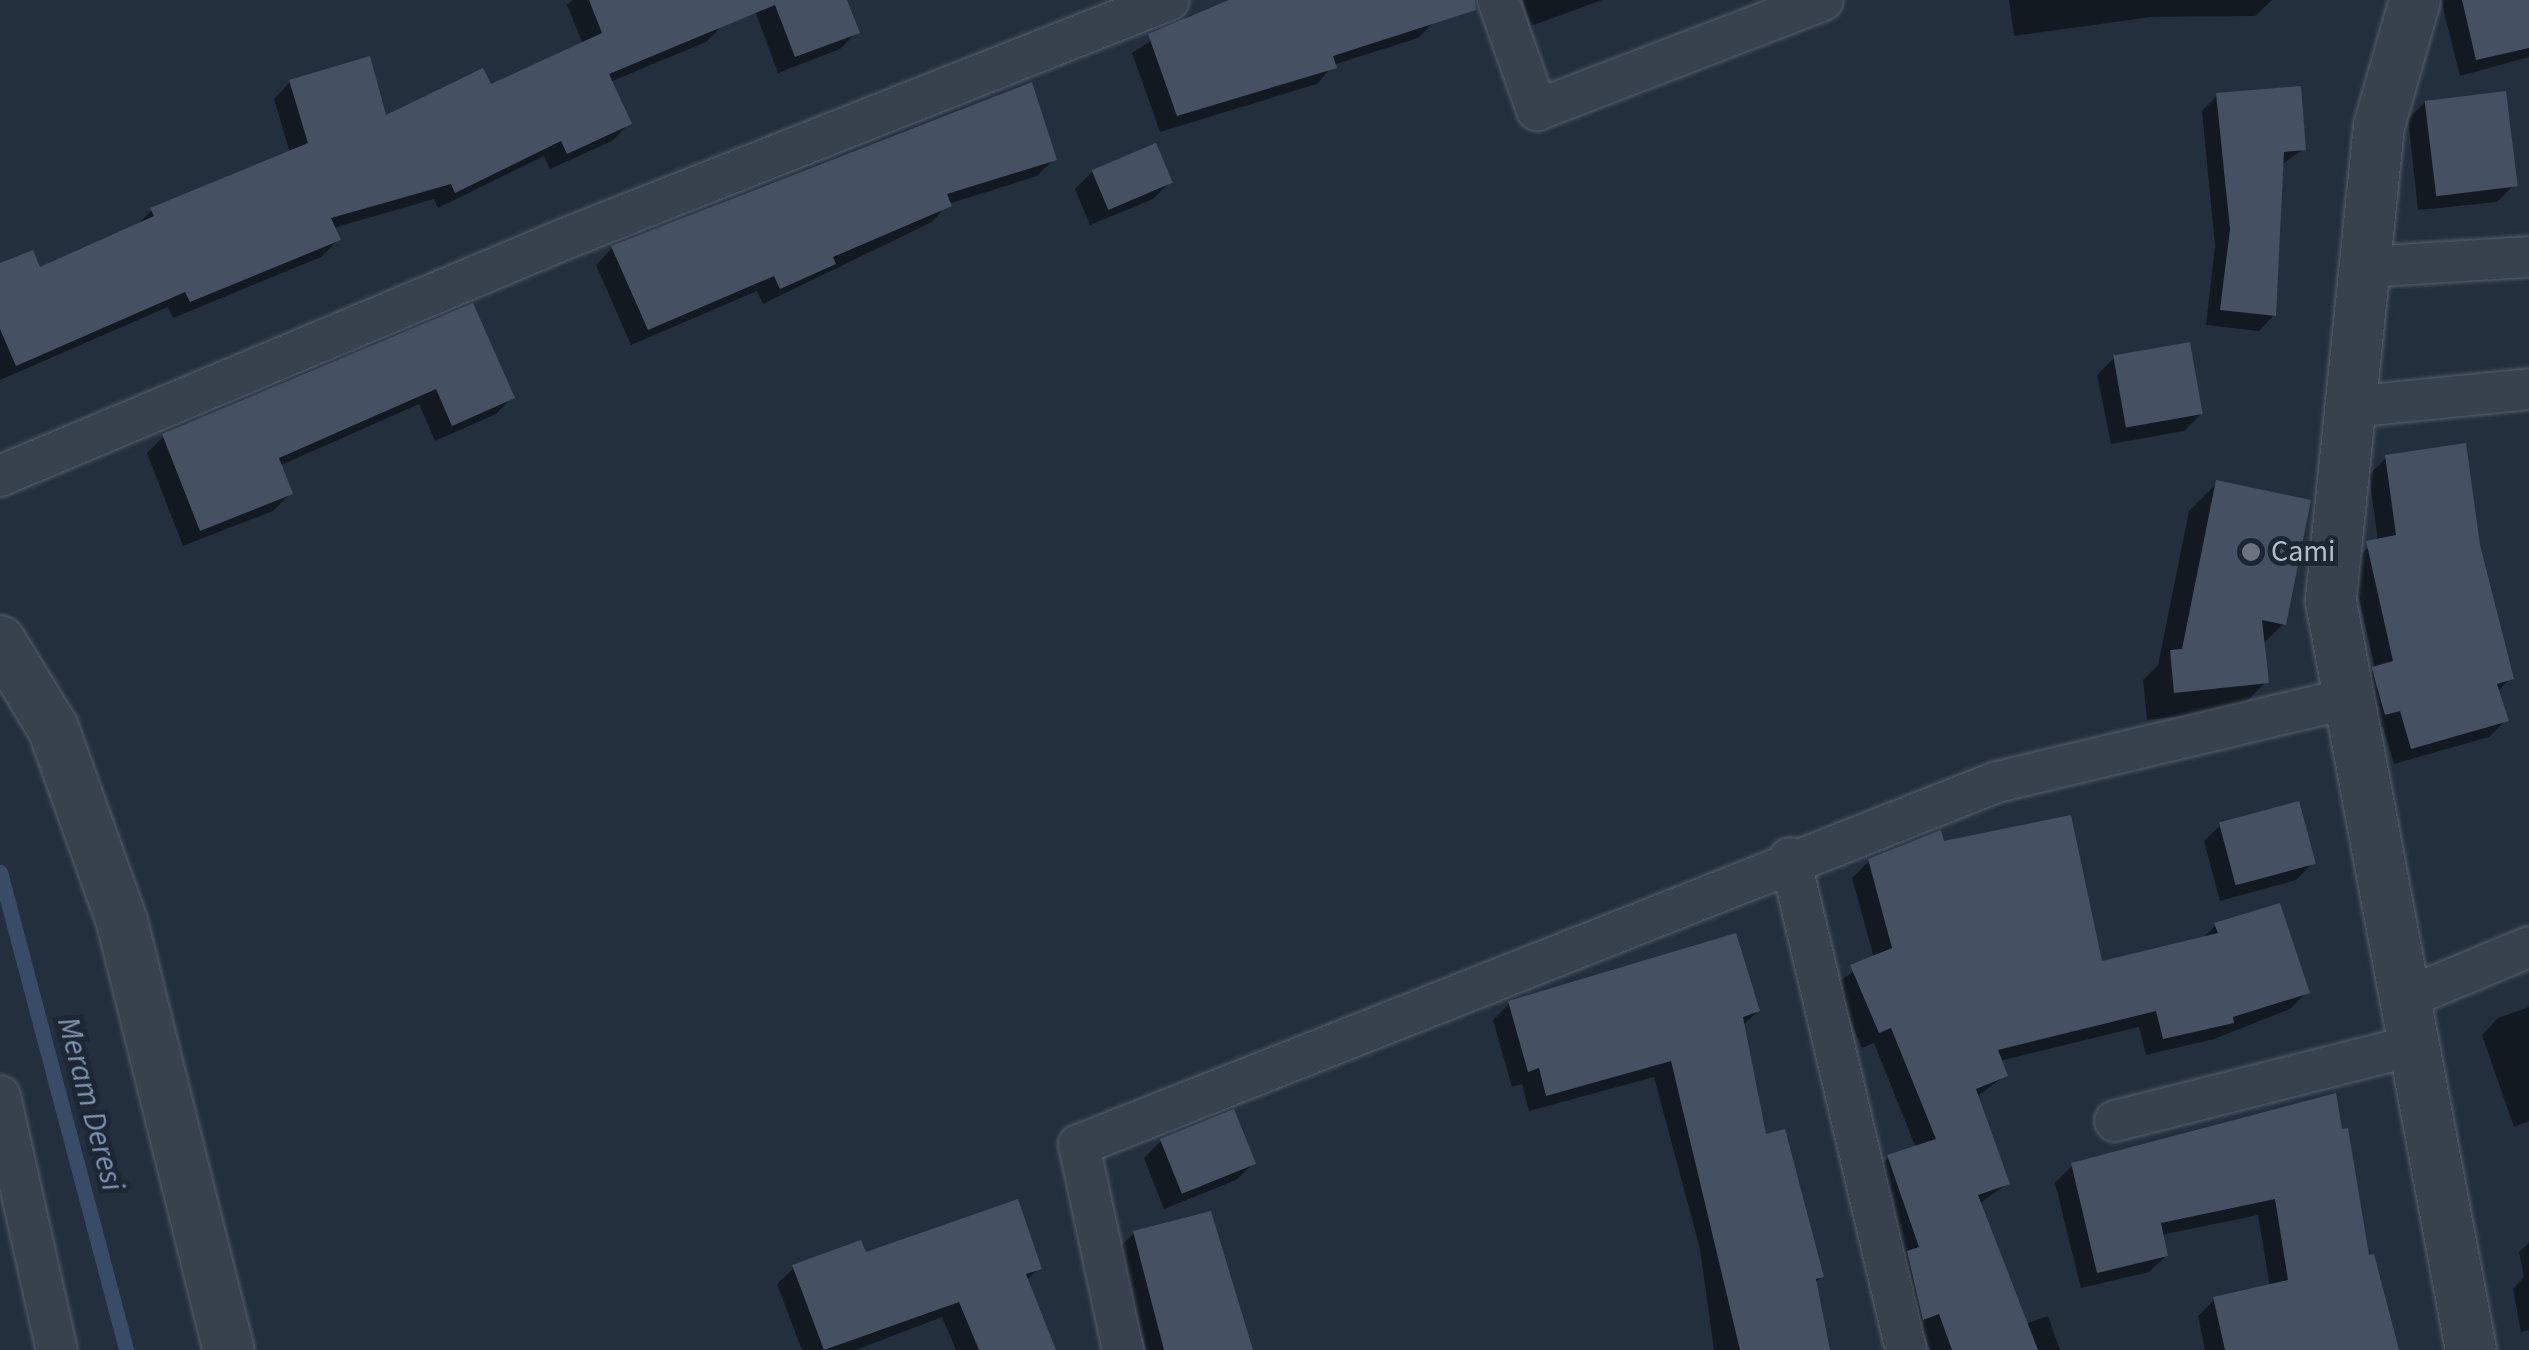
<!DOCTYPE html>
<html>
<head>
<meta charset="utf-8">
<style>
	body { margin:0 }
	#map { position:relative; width:2529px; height:1350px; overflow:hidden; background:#242f3e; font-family:"Source Sans 3",sans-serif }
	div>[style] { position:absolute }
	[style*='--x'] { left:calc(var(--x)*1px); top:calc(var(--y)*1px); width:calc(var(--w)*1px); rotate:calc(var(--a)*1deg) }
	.shadow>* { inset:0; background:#0007 }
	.stream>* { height:15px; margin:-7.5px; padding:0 7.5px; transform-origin:7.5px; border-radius:7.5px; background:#394c67 }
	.building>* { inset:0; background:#455162; transform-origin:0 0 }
	.roads { filter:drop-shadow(0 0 2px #565f6c) drop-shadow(0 0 2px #565f6c) }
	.minor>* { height:40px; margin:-20px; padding:0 20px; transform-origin:20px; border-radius:20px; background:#38414e }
	.tertiary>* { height:50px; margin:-25px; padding:0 25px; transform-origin:25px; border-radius:25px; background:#38414e }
	.dots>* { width:28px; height:28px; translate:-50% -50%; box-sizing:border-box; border:5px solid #1d2633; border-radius:50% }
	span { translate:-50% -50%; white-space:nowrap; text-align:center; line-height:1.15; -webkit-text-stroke:10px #1d2633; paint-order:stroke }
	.poi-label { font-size:30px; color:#b4bcc9 }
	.left { translate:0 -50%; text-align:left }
	.water-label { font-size:32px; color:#7c92b1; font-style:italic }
</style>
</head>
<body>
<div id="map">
	<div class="shadow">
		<div style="clip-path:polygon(572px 0,713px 0,723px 25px,706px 42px,610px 82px,629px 124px,612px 141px,550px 169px,544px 156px,438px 208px,434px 199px,333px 228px,338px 240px,321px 257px,173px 318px,168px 307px,0 380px,0 265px,39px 271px,135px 227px,152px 210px,290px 153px,274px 99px,290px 82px,385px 119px,490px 87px,583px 44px,567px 5px)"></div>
		<div style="clip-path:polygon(751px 0,845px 0,857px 32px,840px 49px,778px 73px)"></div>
		<div style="clip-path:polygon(1243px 0,1428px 0,1435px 21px,1418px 38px,1333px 65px,1317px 84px,1160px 132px,1132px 53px,1189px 16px)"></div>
		<div style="clip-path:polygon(1523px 0,1602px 0,1531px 26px)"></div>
		<div style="clip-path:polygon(2009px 0,2272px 0,2255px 16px,2151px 17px,2014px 36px)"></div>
		<div style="clip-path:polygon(2441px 0,2529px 0,2529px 57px,2460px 76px)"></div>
		<div style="clip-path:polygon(2217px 96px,2304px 149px,2281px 165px,2274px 315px,2259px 331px,2206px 325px,2215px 246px,2202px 111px)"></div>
		<div style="clip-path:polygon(2425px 102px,2514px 185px,2497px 202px,2418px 210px,2408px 119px)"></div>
		<div style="clip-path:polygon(1054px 159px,1037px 176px,948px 204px,932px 222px,763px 304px,757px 291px,631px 345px,596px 265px,612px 248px)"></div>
		<div style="clip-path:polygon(1092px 172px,1170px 182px,1153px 199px,1090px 225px,1075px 189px)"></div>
		<div style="clip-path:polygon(472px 306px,512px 397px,496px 414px,435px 441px,419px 404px,279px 466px,290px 494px,273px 511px,183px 546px,147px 453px,164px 436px)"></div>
		<div style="clip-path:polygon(2114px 358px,2201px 414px,2184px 431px,2111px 444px,2097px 375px)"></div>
		<div style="clip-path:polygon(2386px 458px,2511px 678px,2497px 692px,2506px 720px,2489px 737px,2394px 764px,2383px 727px,2368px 730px,2357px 686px,2375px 668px,2350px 561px,2378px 541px,2369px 475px)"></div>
		<div style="clip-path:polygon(2217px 483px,2284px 623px,2262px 645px,2266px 682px,2238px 710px,2147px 720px,2143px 680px,2158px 665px,2189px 511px)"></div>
		<div style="clip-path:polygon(2221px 825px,2313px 863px,2296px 880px,2220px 901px,2204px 841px)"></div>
		<div style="clip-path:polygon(1942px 844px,2101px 964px,2201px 940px,2216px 925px,2307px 992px,2290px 1009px,2214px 1039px,2146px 1055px,2139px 1027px,1999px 1061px,2005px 1076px,1976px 1097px,2007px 1184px,1979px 1204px,2026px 1324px,2048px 1316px,2060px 1350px,1930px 1350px,1922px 1329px,1907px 1335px,1871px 1174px,1888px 1158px,1916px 1148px,1874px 1043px,1862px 1048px,1835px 984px,1874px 958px,1852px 878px,1869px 861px)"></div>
		<div style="clip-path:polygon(1510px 1003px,1758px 1011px,1742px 1026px,1764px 1137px,1821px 1277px,1814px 1284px,1828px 1350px,1714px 1350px,1700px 1249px,1654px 1077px,1529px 1111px,1522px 1084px,1512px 1087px,1493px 1020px)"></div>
		<div style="clip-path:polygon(2529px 1007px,2529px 1121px,2514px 1127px,2482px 1035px,2498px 1018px)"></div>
		<div style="clip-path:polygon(2334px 1096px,2367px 1258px,2396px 1350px,2205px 1350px,2198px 1316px,2215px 1299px,2270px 1287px,2258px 1215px,2161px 1235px,2166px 1256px,2149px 1272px,2081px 1288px,2055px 1183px,2072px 1166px)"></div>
		<div style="clip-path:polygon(1161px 1141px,1253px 1164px,1236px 1180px,1164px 1209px,1144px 1158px)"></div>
		<div style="clip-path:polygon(1134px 1233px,1251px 1350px,1146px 1350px,1117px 1250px)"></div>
		<div style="clip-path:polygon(2529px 1243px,2529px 1330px,2521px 1332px,2513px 1289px,2524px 1277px,2519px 1252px)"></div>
		<div style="clip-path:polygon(864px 1255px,1039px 1268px,1026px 1281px,1042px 1350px,956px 1350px,942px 1317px,856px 1350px,802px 1350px,777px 1284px,794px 1268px)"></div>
	</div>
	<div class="stream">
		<div style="--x:0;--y:872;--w:494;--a:75.2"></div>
	</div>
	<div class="building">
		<div style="clip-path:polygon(589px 0,847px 0,860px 33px,795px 57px,775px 5px,609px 74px,632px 124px,567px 154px,561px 141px,455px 193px,451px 184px,331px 218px,341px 240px,190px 302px,185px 292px,16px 366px,0 329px,0 263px,33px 250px,40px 267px,154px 216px,150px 208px,308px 143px,289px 80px,370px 56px,386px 115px,483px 68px,491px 84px,602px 33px)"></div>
		<div style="clip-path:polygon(1229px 0,1475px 0,1476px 10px,1333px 56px,1337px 68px,1177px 116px,1148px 34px)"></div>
		<div style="clip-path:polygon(2462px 0,2529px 0,2529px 48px,2476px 60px)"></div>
		<div style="clip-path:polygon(1032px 82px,1057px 160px,947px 194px,952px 206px,833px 257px,836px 264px,780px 289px,774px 276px,648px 330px,611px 246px)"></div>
		<div style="clip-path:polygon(2301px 86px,2306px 150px,2284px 152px,2276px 316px,2220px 310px,2230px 229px,2216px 93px)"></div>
		<div style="left:2506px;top:91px;width:96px;height:82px;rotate:83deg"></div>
		<div style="left:1156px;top:143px;width:43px;height:70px;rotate:67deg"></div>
		<div style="clip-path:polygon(473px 303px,515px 398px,452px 426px,436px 389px,279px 458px,293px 494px,200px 531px,162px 434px)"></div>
		<div style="left:2190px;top:342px;width:73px;height:78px;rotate:80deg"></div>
		<div style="clip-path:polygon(2466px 443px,2480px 545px,2514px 679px,2497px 684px,2509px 721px,2411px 749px,2400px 711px,2385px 715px,2375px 680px,2372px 667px,2393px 661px,2366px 541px,2396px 535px,2385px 455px)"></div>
		<div style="clip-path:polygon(2216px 480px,2311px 500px,2286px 625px,2262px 620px,2269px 683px,2174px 693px,2170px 650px,2182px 649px)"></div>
		<div style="left:2299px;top:801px;width:65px;height:83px;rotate:75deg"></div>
		<div style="clip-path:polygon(2071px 815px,2102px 961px,2218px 933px,2214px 923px,2280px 903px,2310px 993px,2233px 1017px,2234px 1023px,2163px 1039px,2156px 1011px,1998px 1050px,2008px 1076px,1976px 1089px,2010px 1184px,1978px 1195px,2038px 1350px,1952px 1350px,1939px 1314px,1923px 1320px,1907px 1251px,1919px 1247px,1887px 1155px,1936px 1139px,1891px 1028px,1879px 1033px,1850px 965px,1892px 948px,1868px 859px,1941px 830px,1944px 841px)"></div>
		<div style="clip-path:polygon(1736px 933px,1760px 1011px,1743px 1017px,1766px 1134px,1785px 1129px,1824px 1277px,1816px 1279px,1830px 1350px,1740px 1350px,1671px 1061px,1546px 1096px,1539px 1068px,1528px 1072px,1508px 1001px)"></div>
		<div style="clip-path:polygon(2336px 1093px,2342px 1129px,2348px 1128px,2369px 1255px,2374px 1254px,2399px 1350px,2225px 1350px,2213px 1297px,2288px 1280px,2275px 1199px,2161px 1223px,2168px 1256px,2097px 1273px,2071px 1163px)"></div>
		<div style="left:1234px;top:1109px;width:59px;height:80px;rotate:68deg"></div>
		<div style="clip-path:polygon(1018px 1199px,1042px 1269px,1026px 1274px,1056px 1350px,979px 1350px,959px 1302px,824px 1350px,792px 1265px,861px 1240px,866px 1252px)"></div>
		<div style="clip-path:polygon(1211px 1211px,1253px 1350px,1164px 1350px,1133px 1231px)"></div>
	</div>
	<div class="roads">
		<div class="minor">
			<div style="--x:1498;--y:0;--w:117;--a:70.5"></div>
			<div style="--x:1537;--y:110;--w:306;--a:-21"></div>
			<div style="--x:2365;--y:267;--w:164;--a:-3.5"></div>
			<div style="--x:2350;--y:407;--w:180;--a:-5.7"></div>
			<div style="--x:0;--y:476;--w:615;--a:-22.77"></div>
			<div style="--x:567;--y:238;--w:647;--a:-21.57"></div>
			<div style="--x:1790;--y:858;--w:505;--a:76.73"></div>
			<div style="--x:2406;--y:998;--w:133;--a:-22.5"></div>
			<div style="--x:0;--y:1096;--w:260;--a:77.4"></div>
			<div style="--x:2115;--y:1121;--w:309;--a:-14.2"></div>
			<div style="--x:1123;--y:1350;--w:210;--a:-102.1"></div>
			<div style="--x:1079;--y:1145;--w:987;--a:-21.58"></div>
			<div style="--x:1997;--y:782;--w:362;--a:-13.4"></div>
		</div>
		<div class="tertiary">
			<div style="--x:2415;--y:0;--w:131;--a:105.9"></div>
			<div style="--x:2379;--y:126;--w:478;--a:95.8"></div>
			<div style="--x:2331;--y:602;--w:761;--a:79.4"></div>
			<div style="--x:0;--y:641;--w:102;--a:58.7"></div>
			<div style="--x:53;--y:728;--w:206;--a:70.4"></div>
			<div style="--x:122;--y:922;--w:441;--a:76"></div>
		</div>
	</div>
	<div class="dots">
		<div style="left:2251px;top:552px;background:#6b7280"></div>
	</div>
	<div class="poi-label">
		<span class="left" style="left:2271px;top:552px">Cami</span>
	</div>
	<div class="water-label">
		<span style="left:90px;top:1104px;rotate:75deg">Meram Deresi</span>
	</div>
</div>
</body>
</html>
